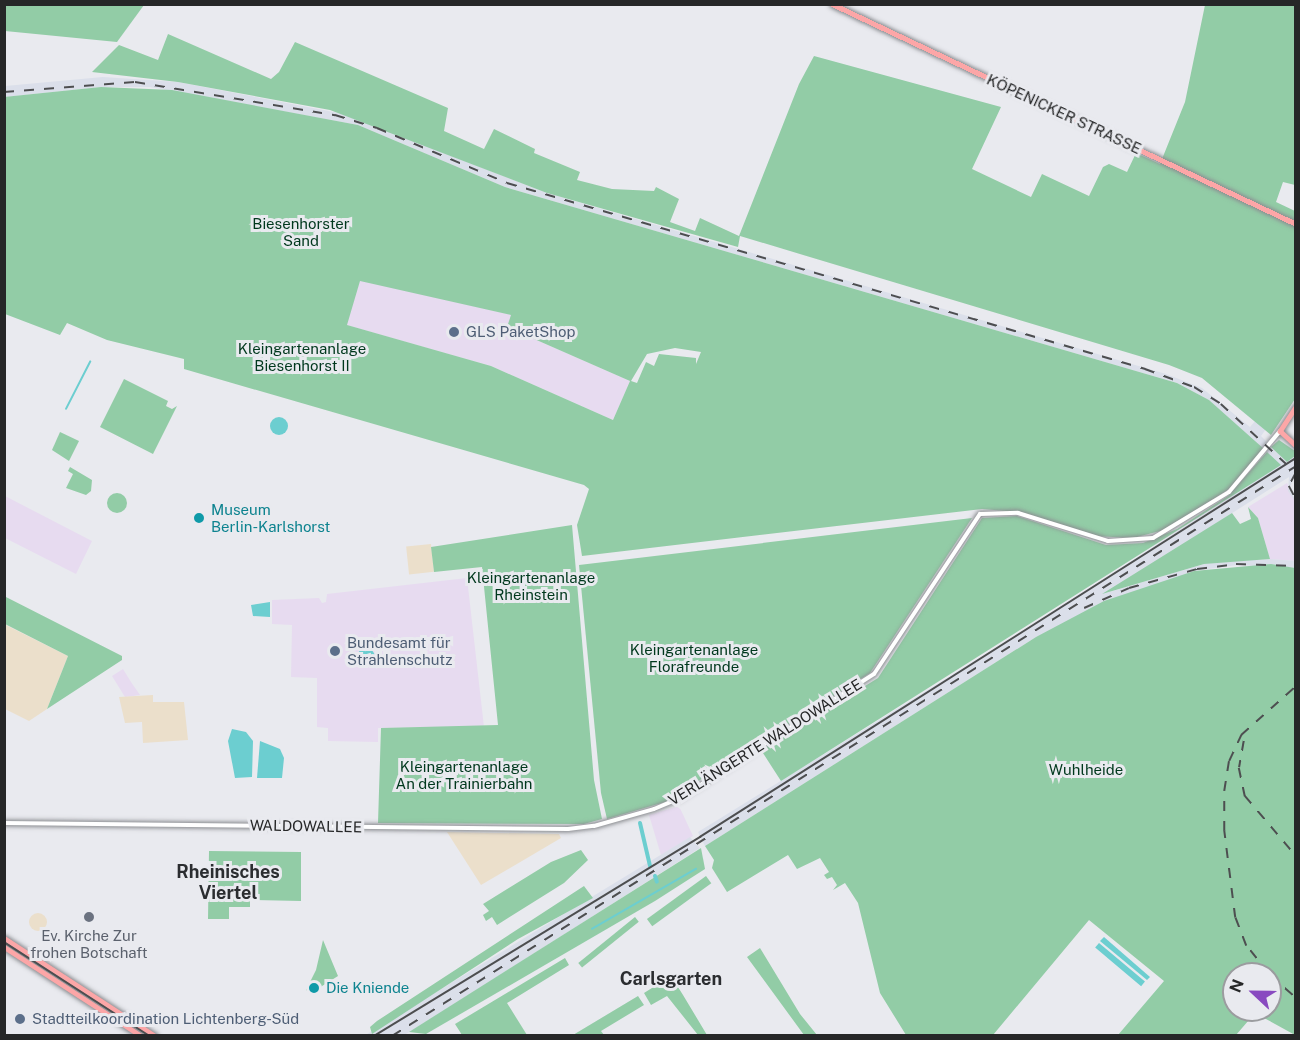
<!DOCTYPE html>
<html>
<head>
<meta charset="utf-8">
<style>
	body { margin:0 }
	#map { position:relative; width:1300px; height:1040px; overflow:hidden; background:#e9eaef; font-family:"Public Sans",sans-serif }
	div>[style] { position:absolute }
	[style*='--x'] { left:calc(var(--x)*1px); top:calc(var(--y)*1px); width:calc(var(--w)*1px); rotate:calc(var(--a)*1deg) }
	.commercial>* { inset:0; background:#e7dbf0 }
	.built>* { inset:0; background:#dbdfea }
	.education>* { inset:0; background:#ebdfcb; transform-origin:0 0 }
	.round { border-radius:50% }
	.green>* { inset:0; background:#92cca6; transform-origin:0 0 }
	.water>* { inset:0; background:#6cced0; transform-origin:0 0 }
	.stream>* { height:1.5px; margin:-0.75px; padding:0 0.75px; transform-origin:0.75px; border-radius:0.75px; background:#6cced0 }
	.canal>* { height:4px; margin:-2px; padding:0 2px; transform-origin:2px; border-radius:2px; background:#6cced0 }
	.roads { filter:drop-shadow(0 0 2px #8b8d91) drop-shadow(0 0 2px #8b8d91) }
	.minor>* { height:4px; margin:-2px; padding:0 2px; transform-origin:2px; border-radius:2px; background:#fff }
	.major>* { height:5px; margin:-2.5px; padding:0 2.5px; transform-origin:2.5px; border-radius:2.5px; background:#fca6a7 }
	.tram>* { height:1.5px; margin:-0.75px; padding:0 0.75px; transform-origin:0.75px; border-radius:0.75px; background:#4d4e50 }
	.rail>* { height:1.5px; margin-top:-0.75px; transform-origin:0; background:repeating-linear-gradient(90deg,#4d4e50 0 10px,transparent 0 20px) }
	.dots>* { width:16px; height:16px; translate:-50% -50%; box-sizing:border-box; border:3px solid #e9eaef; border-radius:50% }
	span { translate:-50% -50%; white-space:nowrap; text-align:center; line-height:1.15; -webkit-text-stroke:6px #e9eaef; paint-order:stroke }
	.street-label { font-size:15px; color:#262728 }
	.park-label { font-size:15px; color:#00381d }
	.service-label { font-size:15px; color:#4e5e75 }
	.left { translate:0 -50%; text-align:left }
	.culture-label { font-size:15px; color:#0d838f }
	.worship-label { font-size:15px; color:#5b616d }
	.quarter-label { font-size:18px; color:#2b2d30; font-weight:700 }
	.frame { position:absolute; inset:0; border:6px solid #262728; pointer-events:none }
	.north { position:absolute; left:1222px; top:962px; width:60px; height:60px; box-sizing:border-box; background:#e9eaef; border:2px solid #9b9c9f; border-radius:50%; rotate:292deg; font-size:16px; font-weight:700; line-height:24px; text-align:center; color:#262728 }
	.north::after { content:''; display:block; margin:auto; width:21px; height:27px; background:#894ac0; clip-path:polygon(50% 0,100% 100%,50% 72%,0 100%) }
</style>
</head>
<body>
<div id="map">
	<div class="commercial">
		<div style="clip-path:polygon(360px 280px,512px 315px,507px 327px,630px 381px,613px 420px,491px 366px,346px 325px)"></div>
		<div style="clip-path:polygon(1287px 483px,1295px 501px,1295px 561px,1270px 559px,1258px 518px,1248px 507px)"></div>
		<div style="clip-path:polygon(5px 496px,92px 541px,76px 574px,5px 538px)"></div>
		<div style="clip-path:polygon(467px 578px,484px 727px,378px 728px,378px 742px,328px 741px,328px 728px,317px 727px,317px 678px,291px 677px,292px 625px,272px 624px,272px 600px,319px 598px,322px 603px,326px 602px,327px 594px)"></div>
		<div style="clip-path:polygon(123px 669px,131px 682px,140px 695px,125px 697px,112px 676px)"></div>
		<div style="clip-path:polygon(679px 806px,693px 836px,661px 855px,649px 815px)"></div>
	</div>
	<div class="built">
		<div style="clip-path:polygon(103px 77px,178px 82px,344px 114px,547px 193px,1166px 374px,1202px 388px,1250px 427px,1256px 420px,1266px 429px,1261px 436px,1286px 461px,1295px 454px,1295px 474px,1290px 487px,1295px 501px,1288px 491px,1289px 477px,1106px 593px,1211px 562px,1270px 559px,1295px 561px,1295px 568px,1237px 565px,1194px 571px,1036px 637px,705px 846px,698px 832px,1028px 628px,1280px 465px,1209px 400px,1177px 383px,505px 187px,358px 125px,150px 87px,101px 87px,5px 97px,5px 86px)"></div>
		<div style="clip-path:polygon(690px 837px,700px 848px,417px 1028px,404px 1035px,364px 1036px)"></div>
	</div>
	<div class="education">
		<div style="left:431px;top:544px;width:28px;height:25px;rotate:84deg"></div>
		<div style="clip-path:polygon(4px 624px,68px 656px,47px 709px,29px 721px,5px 709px)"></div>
		<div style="clip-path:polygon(153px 695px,153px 702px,184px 702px,188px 740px,143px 743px,142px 722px,125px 723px,119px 697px)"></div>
		<div style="clip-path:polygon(447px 832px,559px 834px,561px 838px,481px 885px)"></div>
		<div class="round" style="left:29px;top:913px;width:18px;height:18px"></div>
	</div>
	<div class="green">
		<div style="clip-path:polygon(5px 4px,144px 4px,144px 5px,117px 42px,5px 31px)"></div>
		<div style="clip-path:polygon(1205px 5px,1295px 5px,1295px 185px,1283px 182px,1276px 202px,1295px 211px,1295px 399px,1271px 435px,1202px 378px,1169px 365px,740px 236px,738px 247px,547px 193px,330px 110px,178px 82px,92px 72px,119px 45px,158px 60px,168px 34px,271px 79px,279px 72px,295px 42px,448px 108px,444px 131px,484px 149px,494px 129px,535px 149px,534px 153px,580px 172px,577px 180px,612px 189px,654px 191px,656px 187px,679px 199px,670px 222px,695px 231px,700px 218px,739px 236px,799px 84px,814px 56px,1001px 107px,972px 169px,1031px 197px,1042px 174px,1089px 196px,1103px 167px,1109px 164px,1127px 172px,1136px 153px,1160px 164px,1185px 102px)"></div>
		<div style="clip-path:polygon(evenodd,101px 87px,172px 90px,358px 125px,505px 187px,1177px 383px,1209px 400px,1264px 449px,1234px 486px,1164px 530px,1133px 538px,1093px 536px,1019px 512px,982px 509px,582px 556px,577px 525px,589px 489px,584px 485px,184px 369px,184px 359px,107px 340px,67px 323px,60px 335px,5px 314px,4px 97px,101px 87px,360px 281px,511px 315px,507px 327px,630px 381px,613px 420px,491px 366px,347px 325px,360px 281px,101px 87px,675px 348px,701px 352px,696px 364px,696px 358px,659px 354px,654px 366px,646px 362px,637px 383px,631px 381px,647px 354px,675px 348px)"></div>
		<div style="clip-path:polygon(124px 379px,168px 401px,166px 406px,172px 409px,177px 406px,153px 454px,100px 427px)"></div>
		<div style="clip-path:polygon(60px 432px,79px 441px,69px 461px,52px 450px)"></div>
		<div style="clip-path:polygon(1279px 440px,1295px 451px,1295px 456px,1287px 462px,1271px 447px)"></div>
		<div style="clip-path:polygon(1267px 452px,1281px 465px,781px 781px,761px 750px,878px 678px,982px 518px,1017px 516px,1106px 545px,1143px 543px,1177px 529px,1228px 496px)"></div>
		<div style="clip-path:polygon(70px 467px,92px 480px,91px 491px,86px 495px,66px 488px,73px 474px,68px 471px)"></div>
		<div class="round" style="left:107px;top:493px;width:20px;height:20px"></div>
		<div style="clip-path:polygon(1248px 507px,1258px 518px,1270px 559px,1204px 564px,1102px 594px,1232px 513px,1240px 524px,1251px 519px)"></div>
		<div style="clip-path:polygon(972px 518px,870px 673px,665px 802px,607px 819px,601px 793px,579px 565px)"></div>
		<div style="clip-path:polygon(572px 525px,594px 780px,602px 819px,584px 824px,378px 823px,381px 728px,498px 725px,482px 567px,434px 572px,431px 547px)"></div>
		<div style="clip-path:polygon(evenodd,1271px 564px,1295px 568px,1295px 1035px,1255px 1013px,1236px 1035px,1118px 1035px,1164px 981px,1089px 920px,993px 1035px,906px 1035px,880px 993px,858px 903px,845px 883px,833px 890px,837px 885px,832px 877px,827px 879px,824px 875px,829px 872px,820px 858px,797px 869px,788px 855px,727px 892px,712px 868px,714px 860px,705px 846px,1036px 637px,1104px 601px,1194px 571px,1271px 564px,1234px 974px,1270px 974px,1270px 1010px,1234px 1010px,1234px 974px)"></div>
		<div style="clip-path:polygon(4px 596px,122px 656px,122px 660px,47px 709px,68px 656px,5px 624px)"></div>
		<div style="clip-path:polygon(701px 848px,705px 869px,655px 901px,426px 1034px,409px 1032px)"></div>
		<div style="clip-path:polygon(581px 850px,588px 860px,564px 883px,497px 925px,492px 917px,486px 921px,483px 915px,489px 911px,483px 904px,551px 862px)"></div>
		<div style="clip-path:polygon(209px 851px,301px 852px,301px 901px,250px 900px,250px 907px,229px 907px,229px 919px,208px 919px)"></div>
		<div style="left:706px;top:876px;width:9px;height:73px;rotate:54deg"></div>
		<div style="clip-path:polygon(584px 886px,593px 898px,518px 939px,372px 1034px,370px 1027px,377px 1021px)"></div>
		<div style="left:635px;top:917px;width:6px;height:73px;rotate:51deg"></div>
		<div style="clip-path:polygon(323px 940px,338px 976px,311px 993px,306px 990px,316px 970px)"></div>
		<div style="clip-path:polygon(760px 948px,800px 1014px,817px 1035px,804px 1035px,747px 957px)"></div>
		<div style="clip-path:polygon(565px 958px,569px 965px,507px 1003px,527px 1035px,462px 1035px,455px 1024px)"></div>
		<div style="clip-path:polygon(671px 976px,683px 995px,707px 1035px,698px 1035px,667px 996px,651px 1005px,644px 993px)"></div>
		<div style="clip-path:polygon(638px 996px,644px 1005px,601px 1031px,604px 1035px,573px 1035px)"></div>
	</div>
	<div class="water">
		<div class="round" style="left:270px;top:417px;width:18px;height:18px"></div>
		<div style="clip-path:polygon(270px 602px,270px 617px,253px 616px,251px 605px)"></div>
		<div class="round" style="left:357px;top:648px;width:18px;height:18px"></div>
		<div style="clip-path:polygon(232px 729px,246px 732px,253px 741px,252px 777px,235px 778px,228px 741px)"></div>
		<div style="clip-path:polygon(260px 741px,280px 749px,284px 758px,282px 778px,257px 778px)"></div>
		<div style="clip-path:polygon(1104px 937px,1150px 977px,1147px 980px,1100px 941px)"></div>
		<div style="left:1099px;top:943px;width:60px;height:6px;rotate:40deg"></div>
	</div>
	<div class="stream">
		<div style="--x:66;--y:409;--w:53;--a:-62.9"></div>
		<div style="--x:592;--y:929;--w:120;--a:-30"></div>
	</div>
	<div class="canal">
		<div style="--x:640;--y:823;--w:44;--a:76.9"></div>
		<div style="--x:655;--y:876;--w:6;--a:72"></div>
	</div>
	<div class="roads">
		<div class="minor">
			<div style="--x:4;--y:823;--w:564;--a:0.61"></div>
			<div style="--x:568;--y:829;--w:26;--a:-7"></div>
			<div style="--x:594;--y:826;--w:62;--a:-15.8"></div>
			<div style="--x:654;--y:809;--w:28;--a:-23"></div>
			<div style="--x:680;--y:798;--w:230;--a:-32.6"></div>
			<div style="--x:874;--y:674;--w:192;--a:-56.5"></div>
			<div style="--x:980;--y:514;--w:38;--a:-2"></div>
			<div style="--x:1018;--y:513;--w:94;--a:17.3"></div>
			<div style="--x:1108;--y:541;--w:45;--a:-3.8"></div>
			<div style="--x:1153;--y:538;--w:89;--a:-31.2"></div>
			<div style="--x:1229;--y:492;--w:80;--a:-50.1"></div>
		</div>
		<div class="major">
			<div style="--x:832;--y:4;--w:514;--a:25.37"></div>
			<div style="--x:1296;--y:406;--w:30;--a:123"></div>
			<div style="--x:1280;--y:431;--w:22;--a:43"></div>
			<div style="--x:4;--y:938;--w:180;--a:33"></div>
			<div style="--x:4;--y:947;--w:163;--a:33"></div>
		</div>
	</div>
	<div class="tram">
		<div style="--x:4;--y:942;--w:174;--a:32.8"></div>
		<div style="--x:374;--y:1036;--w:382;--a:-31.4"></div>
		<div style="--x:700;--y:837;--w:706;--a:-32.45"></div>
	</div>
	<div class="rail">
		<div style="--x:4;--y:92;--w:131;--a:-4.4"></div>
		<div style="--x:135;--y:82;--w:203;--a:9.4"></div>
		<div style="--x:335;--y:115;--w:44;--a:17.2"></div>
		<div style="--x:377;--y:128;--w:141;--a:22.9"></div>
		<div style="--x:507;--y:183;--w:665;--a:16.25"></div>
		<div style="--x:1145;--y:369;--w:52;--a:20.2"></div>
		<div style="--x:1194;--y:387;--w:32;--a:32"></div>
		<div style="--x:1221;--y:404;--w:102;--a:42.6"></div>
		<div style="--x:1296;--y:473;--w:15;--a:118"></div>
		<div style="--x:1289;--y:486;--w:15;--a:62"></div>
		<div style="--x:1084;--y:608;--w:49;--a:-24"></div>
		<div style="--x:1129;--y:588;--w:71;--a:-15.6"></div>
		<div style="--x:1197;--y:569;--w:39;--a:-7"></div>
		<div style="--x:1236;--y:564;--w:60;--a:1.9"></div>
		<div style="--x:1244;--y:741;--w:27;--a:100"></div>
		<div style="--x:1239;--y:768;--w:29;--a:78"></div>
		<div style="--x:1245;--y:796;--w:79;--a:49.6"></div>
		<div style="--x:1269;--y:974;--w:36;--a:-129"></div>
		<div style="--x:1246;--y:946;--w:30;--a:-111"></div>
		<div style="--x:1235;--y:918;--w:88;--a:-97.2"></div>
		<div style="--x:1224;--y:831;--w:40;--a:-90"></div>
		<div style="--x:1224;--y:791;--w:30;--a:-81"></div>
		<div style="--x:1229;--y:761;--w:29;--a:-65"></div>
		<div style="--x:1241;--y:735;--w:74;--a:-41.7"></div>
		<div style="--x:1270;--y:975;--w:35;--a:41"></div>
		<div style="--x:392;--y:1036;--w:1069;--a:-32.23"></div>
	</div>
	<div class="dots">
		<div style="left:454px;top:332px;background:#5c6f8a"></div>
		<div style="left:199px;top:518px;background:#0f9aa8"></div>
		<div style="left:335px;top:651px;background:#5c6f8a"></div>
		<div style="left:89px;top:917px;background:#6b7280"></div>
		<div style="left:314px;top:988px;background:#0f9aa8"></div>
		<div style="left:20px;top:1019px;background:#5c6f8a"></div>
	</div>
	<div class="street-label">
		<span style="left:1064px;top:114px;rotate:25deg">KÖPENICKER STRASSE</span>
		<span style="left:765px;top:742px;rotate:-32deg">VERLÄNGERTE WALDOWALLEE</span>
		<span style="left:306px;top:826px;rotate:1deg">WALDOWALLEE</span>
	</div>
	<div class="park-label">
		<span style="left:301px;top:232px">Biesenhorster<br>Sand</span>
		<span style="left:302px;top:357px">Kleingartenanlage<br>Biesenhorst II</span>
		<span style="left:531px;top:586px">Kleingartenanlage<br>Rheinstein</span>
		<span style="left:694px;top:658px">Kleingartenanlage<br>Florafreunde</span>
		<span style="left:464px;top:775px">Kleingartenanlage<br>An der Trainierbahn</span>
		<span style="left:1086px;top:770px">Wuhlheide</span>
	</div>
	<div class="service-label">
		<span class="left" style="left:466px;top:332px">GLS PaketShop</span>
		<span class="left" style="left:347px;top:651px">Bundesamt für<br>Strahlenschutz</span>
		<span class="left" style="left:32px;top:1019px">Stadtteilkoordination Lichtenberg-Süd</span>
	</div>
	<div class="culture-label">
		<span class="left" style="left:211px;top:518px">Museum<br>Berlin-Karlshorst</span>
		<span class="left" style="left:326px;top:988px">Die Kniende</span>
	</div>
	<div class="worship-label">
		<span style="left:89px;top:944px">Ev. Kirche Zur<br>frohen Botschaft</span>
	</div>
	<div class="quarter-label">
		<span style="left:228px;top:883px">Rheinisches<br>Viertel</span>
		<span style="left:671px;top:979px">Carlsgarten</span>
	</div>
	<div class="frame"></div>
	<div class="north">N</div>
</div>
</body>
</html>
